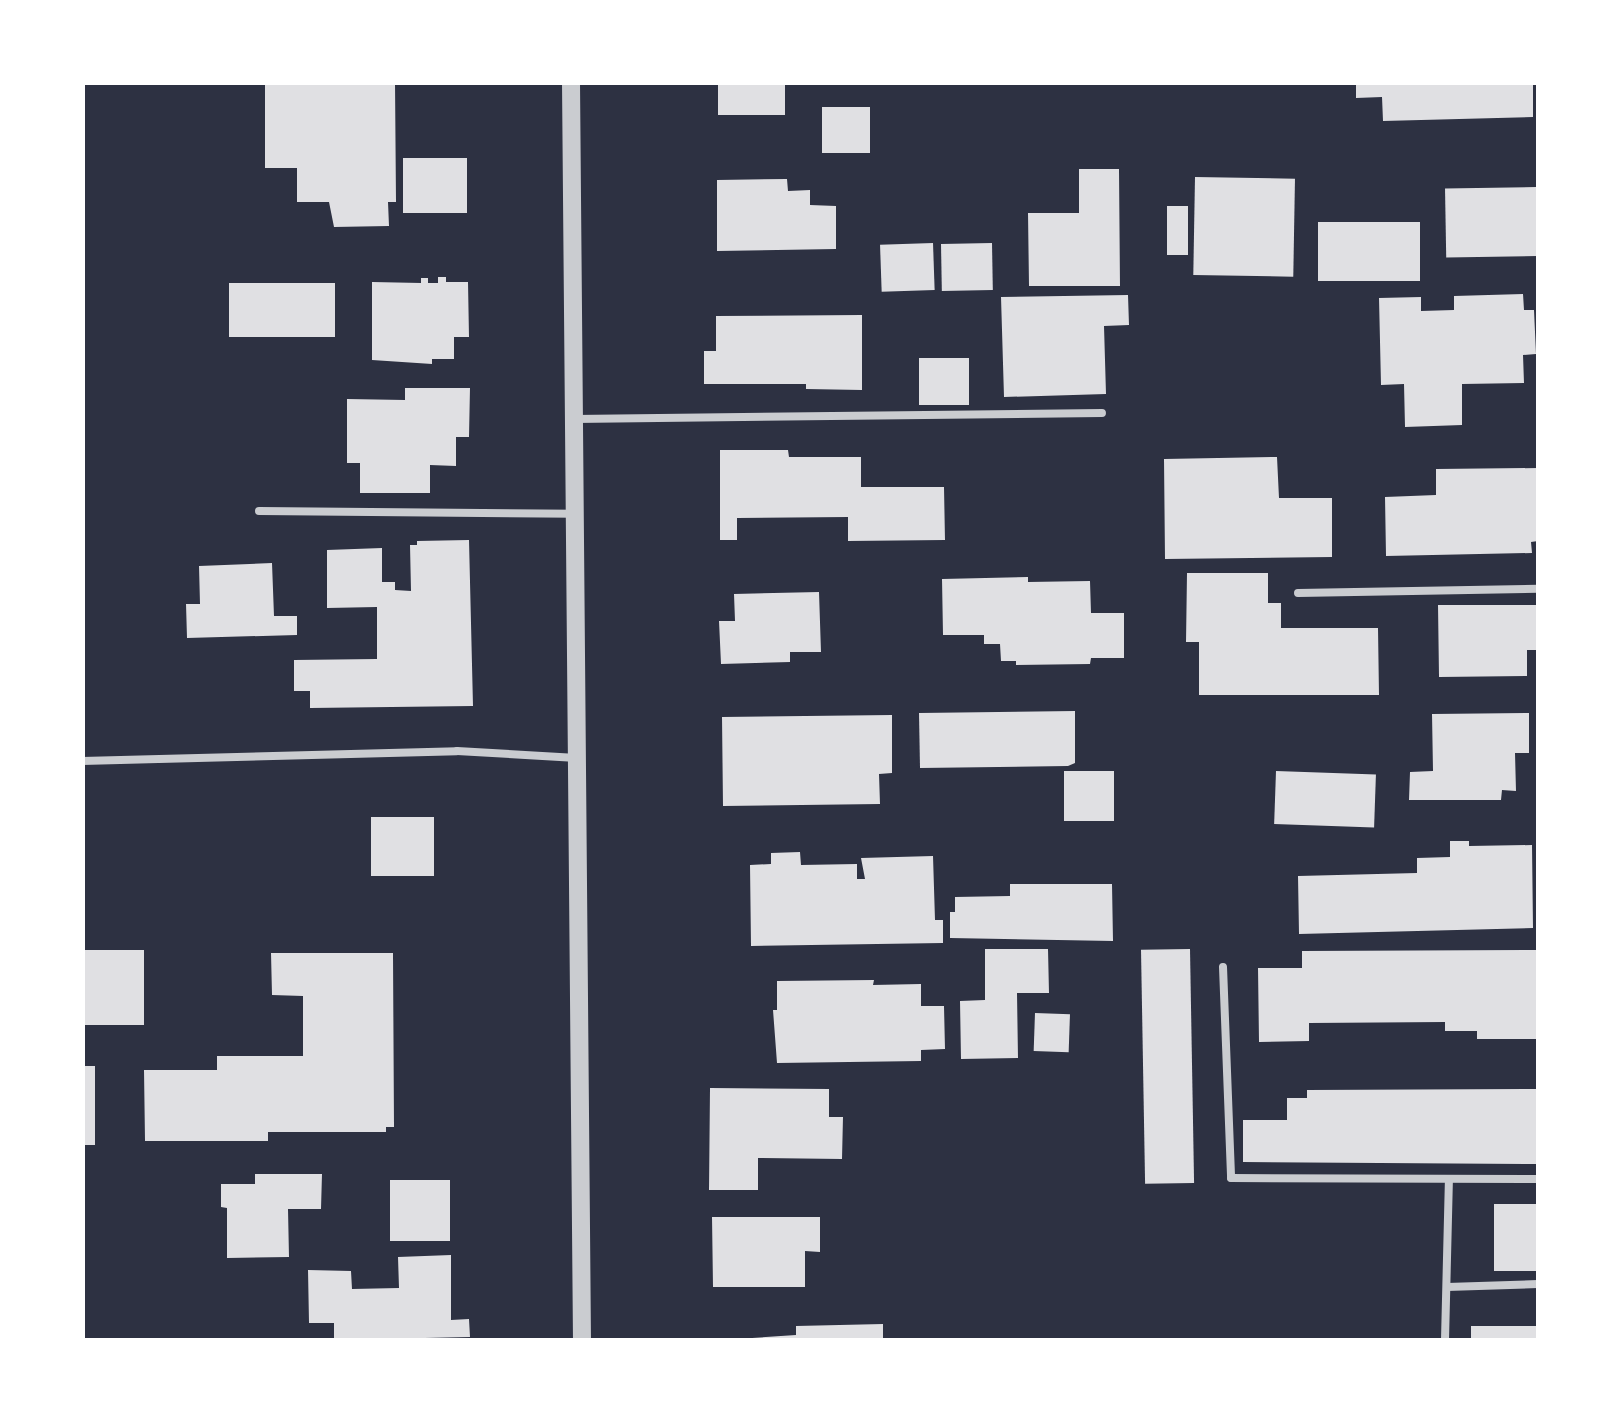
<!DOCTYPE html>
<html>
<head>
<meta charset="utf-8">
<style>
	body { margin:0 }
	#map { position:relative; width:1621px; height:1423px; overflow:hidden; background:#2d3142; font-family:"Crimson Pro",serif }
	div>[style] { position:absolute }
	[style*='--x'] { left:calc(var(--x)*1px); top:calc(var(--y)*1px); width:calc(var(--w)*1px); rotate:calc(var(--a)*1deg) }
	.building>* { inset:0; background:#e0e0e3; transform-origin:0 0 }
	.service>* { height:8px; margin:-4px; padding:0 4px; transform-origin:4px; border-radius:4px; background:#caccd0 }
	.tertiary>* { height:18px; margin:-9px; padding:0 9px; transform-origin:9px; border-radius:9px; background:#caccd0 }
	span { translate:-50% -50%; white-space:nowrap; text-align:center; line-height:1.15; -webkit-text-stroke:8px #fff; paint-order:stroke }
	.frame { position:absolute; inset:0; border:85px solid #fff; pointer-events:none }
</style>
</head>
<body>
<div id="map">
	<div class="building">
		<div style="clip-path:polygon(265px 82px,395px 82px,396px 202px,388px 202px,389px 226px,334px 227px,329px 202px,297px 202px,297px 168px,265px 168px)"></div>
		<div style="left:718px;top:82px;width:67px;height:33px"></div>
		<div style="clip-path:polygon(1356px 82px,1533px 82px,1533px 117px,1383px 121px,1382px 97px,1356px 98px)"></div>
		<div style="left:822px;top:107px;width:48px;height:46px"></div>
		<div style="left:403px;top:158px;width:64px;height:55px"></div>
		<div style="clip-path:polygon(1079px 169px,1119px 169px,1120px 286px,1029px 286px,1028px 213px,1079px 213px)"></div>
		<div style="left:1195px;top:177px;width:100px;height:98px;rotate:1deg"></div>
		<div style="clip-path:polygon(787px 179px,788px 191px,810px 190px,810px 205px,836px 206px,836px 249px,717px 251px,717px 180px)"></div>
		<div style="left:1536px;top:187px;width:69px;height:91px;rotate:89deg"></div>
		<div style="left:1167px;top:206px;width:21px;height:49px"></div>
		<div style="left:1318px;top:222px;width:102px;height:59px"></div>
		<div style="left:933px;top:243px;width:47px;height:53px;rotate:88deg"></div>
		<div style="left:992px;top:243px;width:47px;height:51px;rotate:89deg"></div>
		<div style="clip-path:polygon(438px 277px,446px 277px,446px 282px,468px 282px,469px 337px,454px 337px,454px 359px,432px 359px,432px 364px,372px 360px,372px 282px,421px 283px,421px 278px,428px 278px,428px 283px,438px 283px)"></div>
		<div style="left:229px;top:283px;width:106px;height:54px"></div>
		<div style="clip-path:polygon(1523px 294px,1524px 310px,1534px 310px,1536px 354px,1523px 355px,1524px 383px,1462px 384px,1462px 425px,1405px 427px,1404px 384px,1381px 385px,1379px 298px,1421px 297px,1421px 311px,1454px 310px,1454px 296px)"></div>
		<div style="clip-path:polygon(1128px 295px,1129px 325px,1104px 326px,1106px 394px,1004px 397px,1001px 297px)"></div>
		<div style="clip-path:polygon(862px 315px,862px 390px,806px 389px,806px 384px,704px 384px,704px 351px,716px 351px,716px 316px)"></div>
		<div style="left:919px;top:358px;width:50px;height:47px"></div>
		<div style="clip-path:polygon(405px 388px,470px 388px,469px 437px,456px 437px,456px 466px,430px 465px,430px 493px,360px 493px,360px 463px,347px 463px,347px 399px,405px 400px)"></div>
		<div style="clip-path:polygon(720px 450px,788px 450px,789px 457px,861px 457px,861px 487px,944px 487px,945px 540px,848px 541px,848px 517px,737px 518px,737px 540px,720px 540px)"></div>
		<div style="clip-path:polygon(1277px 457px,1279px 498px,1332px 498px,1332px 557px,1165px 559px,1164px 459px)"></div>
		<div style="clip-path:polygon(1538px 468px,1538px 541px,1531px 542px,1532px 553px,1386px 556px,1385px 497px,1436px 495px,1436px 469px)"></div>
		<div style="clip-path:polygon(469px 540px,473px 706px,310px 708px,310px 691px,294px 691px,294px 660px,377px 659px,377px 607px,327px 608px,327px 550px,382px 548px,382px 582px,395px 582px,395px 590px,411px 591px,410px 545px,417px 545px,417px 541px)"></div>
		<div style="clip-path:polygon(272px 563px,274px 616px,297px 616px,297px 635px,187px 638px,186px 604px,200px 604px,199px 566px)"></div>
		<div style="clip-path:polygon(1187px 573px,1268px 573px,1268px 603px,1281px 603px,1281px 628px,1378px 628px,1379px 695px,1199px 695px,1199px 642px,1186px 642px)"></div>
		<div style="clip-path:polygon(1028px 577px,1028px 582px,1090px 581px,1091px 613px,1124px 613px,1124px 658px,1091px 658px,1090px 664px,1016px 665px,1016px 661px,1001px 661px,1000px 644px,984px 644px,984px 635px,943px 635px,942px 579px)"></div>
		<div style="clip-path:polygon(819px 592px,821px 652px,790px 652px,790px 662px,721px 664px,719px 621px,735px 621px,734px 594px)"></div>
		<div style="clip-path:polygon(1438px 605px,1538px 605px,1538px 650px,1527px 650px,1527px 676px,1439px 677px)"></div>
		<div style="clip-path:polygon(1075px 711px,1075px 763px,1068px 766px,920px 768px,919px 713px)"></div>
		<div style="clip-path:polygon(1529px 713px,1529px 753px,1515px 753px,1516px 791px,1502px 790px,1501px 800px,1409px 800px,1410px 772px,1433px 771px,1432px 714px)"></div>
		<div style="clip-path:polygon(892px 715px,892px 773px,879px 774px,880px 804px,723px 806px,722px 717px)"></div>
		<div style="left:1114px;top:771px;width:50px;height:50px;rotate:90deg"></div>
		<div style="left:1276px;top:771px;width:100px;height:53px;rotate:2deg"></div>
		<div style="left:371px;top:817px;width:63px;height:59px"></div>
		<div style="clip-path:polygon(1450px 841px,1469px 841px,1469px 846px,1532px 845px,1533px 928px,1299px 934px,1298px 876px,1417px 873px,1417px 858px,1450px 857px)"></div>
		<div style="clip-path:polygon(800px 852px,801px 865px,857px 864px,857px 879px,865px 879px,861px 858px,933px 856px,935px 920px,943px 920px,943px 943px,751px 946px,750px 865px,771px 864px,771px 853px)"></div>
		<div style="clip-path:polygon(1010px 884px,1112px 884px,1113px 941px,950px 938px,950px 912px,955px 912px,955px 897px,1010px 896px)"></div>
		<div style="clip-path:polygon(985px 949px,1048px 949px,1049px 993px,1017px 993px,1018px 1058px,961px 1059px,960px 1001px,985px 1000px)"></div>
		<div style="left:1190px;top:949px;width:234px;height:49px;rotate:89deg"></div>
		<div style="left:82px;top:950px;width:62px;height:75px"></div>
		<div style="clip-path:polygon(1538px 950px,1538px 1039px,1477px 1039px,1477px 1031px,1445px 1031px,1445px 1022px,1309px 1023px,1309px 1041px,1259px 1042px,1258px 968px,1302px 968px,1302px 951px)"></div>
		<div style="clip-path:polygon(271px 953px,393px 953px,394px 1127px,386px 1127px,386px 1132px,268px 1132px,268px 1141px,145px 1141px,144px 1070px,217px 1070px,217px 1056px,303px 1056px,303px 996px,272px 995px)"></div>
		<div style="clip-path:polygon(874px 980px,873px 985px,921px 984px,921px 1006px,944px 1006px,945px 1049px,921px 1050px,921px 1061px,777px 1063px,773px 1010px,777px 1010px,777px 981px)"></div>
		<div style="left:1035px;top:1013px;width:35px;height:38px;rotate:2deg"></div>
		<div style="left:82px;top:1066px;width:13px;height:79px"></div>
		<div style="clip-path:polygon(710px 1088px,829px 1089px,829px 1117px,843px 1117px,842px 1159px,758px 1158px,758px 1190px,709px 1190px)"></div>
		<div style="clip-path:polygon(1538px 1089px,1538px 1164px,1243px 1162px,1243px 1120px,1287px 1120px,1287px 1098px,1307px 1098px,1307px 1090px)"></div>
		<div style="clip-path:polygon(255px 1174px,322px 1174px,321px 1209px,288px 1209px,289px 1257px,227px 1258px,227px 1208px,221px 1207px,221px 1184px,255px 1184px)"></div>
		<div style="left:390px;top:1180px;width:60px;height:61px"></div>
		<div style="left:1538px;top:1204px;width:67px;height:44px;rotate:90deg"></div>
		<div style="clip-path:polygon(712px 1217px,820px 1217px,820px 1252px,805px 1251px,805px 1287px,713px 1287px)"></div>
		<div style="clip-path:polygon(451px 1255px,451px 1320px,469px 1319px,470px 1337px,334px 1340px,334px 1323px,309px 1323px,308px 1270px,351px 1271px,352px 1289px,399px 1288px,398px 1257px)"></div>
		<div style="clip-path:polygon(883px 1324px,883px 1340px,721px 1340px,796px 1335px,796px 1326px)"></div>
		<div style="left:1538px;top:1326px;width:14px;height:67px;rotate:90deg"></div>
	</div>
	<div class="service">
		<div style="--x:574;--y:419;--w:528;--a:-0.65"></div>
		<div style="--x:259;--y:511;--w:316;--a:0.5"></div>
		<div style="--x:1298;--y:593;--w:240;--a:-1"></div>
		<div style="--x:82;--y:761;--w:375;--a:-1.5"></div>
		<div style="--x:457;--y:751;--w:120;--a:3.3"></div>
		<div style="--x:1223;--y:967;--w:211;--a:87.8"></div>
		<div style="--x:1231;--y:1178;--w:307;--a:0.2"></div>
		<div style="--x:1447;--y:1287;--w:91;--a:-1.9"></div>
		<div style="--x:1445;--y:1340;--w:161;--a:-88.6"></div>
	</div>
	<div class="tertiary">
		<div style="--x:571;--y:82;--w:1258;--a:89.5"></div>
	</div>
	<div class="frame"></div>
</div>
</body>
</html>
